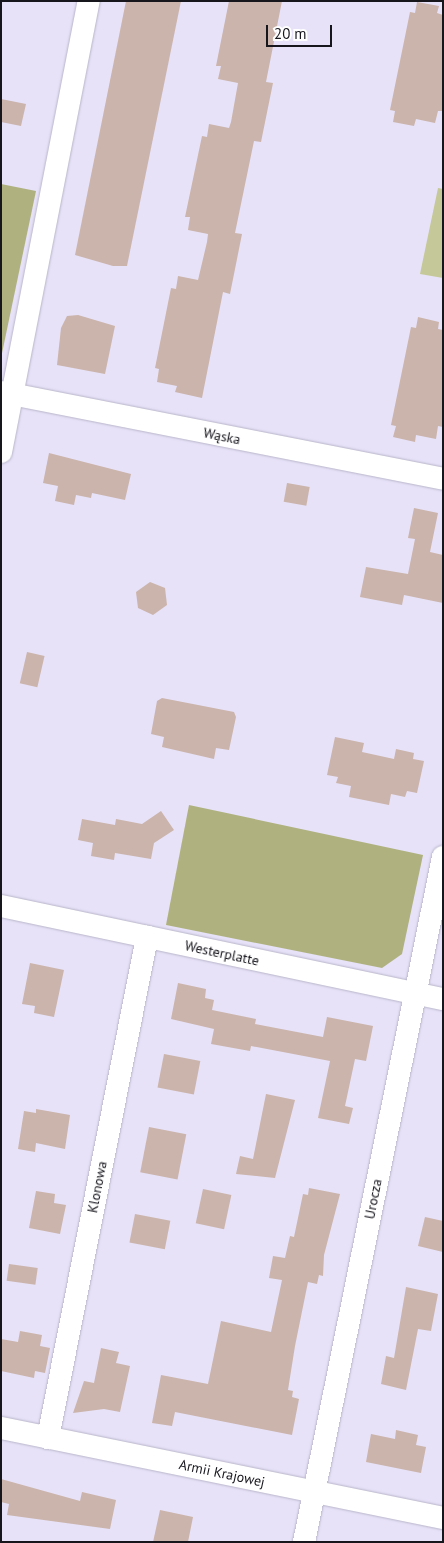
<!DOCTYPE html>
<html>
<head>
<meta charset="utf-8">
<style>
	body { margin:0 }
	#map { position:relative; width:444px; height:1543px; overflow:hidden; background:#e7e2f8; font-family:"PT Sans",sans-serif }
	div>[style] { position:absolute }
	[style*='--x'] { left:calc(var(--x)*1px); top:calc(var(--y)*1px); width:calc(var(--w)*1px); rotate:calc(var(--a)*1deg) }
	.green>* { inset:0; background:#c5c898 }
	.forest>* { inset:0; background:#afb27f }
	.building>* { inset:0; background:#cbb4ab; transform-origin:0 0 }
	.roads { filter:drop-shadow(0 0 1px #b9b5c9) drop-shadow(0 0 1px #b9b5c9) }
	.street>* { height:22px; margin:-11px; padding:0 11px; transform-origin:11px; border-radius:11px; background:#fff }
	span { translate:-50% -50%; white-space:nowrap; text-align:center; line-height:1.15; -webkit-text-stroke:4px #fff; paint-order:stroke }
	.street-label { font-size:14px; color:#17161d }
	.frame { position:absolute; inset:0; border:2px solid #17161d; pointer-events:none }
	.scale { position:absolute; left:266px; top:25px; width:66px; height:22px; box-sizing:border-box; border:2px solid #17161d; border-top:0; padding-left:6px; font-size:15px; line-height:18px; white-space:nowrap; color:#17161d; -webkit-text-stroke:4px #fff; paint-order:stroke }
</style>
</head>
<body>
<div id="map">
	<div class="green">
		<div style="clip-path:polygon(438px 188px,443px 189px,443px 278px,420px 274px)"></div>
	</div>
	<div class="forest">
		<div style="clip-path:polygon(1px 184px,36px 191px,1px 358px)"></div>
		<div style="clip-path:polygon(189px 805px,423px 855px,402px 954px,382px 968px,166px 925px)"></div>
	</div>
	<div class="building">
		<div style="clip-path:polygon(126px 1px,181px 1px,127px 266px,113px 266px,75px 255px)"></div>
		<div style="clip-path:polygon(229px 1px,282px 1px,266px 82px,273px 83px,261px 142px,254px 141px,235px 233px,242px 234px,230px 294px,223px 292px,202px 398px,175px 392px,177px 386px,157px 382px,159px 369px,155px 368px,171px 288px,176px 289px,178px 276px,198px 280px,207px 242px,208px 234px,188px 230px,190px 217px,185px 217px,202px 136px,207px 137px,209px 124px,229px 128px,231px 122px,238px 83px,218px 79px,221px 66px,216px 66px)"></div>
		<div style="clip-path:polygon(417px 2px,439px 6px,437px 13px,443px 15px,443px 111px,438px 111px,435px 123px,416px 119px,414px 126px,393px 122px,395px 111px,390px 110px,410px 12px,415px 13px)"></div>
		<div style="clip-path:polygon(1px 99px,26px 104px,21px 126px,1px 122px)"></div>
		<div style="clip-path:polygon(78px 315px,115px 326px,105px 374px,57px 365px,61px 328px,67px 316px)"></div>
		<div style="clip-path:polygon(418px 317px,439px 322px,438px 329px,443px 330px,443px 427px,438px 426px,436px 439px,416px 435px,415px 442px,393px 437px,396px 426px,391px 425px,411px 327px,416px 328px)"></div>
		<div style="clip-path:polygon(49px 453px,131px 474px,125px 500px,92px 493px,91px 498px,76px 495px,74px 505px,55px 501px,58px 486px,43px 483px)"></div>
		<div style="left:287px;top:483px;width:23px;height:19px;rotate:10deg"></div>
		<div style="clip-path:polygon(414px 508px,438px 513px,430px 552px,443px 555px,443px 603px,404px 595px,402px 605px,360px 597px,366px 567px,408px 574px,415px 539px,408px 538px)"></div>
		<div style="clip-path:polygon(150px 582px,165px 588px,167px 605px,153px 615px,138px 608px,136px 592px)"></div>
		<div style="left:27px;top:652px;width:18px;height:32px;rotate:13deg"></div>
		<div style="clip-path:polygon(162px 698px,234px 712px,236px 717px,229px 750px,216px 748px,214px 759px,162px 747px,164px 737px,151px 734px,157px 701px)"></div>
		<div style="clip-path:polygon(335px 737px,364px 743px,362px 752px,394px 759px,396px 749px,414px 753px,413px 759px,424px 761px,417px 793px,407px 791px,405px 797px,391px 794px,389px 805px,349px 797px,351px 786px,336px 783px,338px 777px,327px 775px)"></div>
		<div style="clip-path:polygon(161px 811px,174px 830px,154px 843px,151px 859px,115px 853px,114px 860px,91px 856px,93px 843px,78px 840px,82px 819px,115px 825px,116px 819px,142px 824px)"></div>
		<div style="clip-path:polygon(30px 963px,64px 970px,54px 1017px,34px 1013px,35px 1006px,22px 1004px)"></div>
		<div style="clip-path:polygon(178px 983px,206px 989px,205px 998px,214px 1000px,212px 1010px,256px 1019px,255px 1024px,323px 1037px,327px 1017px,373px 1026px,366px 1061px,355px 1059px,345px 1106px,353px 1108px,349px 1124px,318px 1118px,330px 1061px,251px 1046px,250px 1051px,211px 1044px,214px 1029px,171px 1019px)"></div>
		<div style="left:164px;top:1054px;width:37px;height:34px;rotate:11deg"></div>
		<div style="clip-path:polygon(266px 1094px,295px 1100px,275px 1178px,236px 1174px,240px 1156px,253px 1159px)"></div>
		<div style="clip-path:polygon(36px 1109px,70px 1115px,65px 1149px,36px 1143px,35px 1152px,18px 1149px,24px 1111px,36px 1113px)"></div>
		<div style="left:149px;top:1127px;width:38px;height:46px;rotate:11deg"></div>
		<div style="clip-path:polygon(309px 1188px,340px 1194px,324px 1255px,323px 1276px,319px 1275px,317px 1284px,308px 1282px,295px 1346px,288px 1390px,293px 1391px,292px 1397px,299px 1399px,292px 1435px,175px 1412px,172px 1426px,152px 1423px,161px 1375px,208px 1384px,221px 1321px,271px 1332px,282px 1280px,269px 1278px,273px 1256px,285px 1258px,290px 1236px,294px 1237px,303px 1194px,308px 1195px)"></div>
		<div style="left:203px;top:1189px;width:29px;height:35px;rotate:12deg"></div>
		<div style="clip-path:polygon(36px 1191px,55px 1194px,54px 1203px,66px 1205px,60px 1234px,29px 1228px)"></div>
		<div style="left:135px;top:1214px;width:36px;height:29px;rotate:11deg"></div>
		<div style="clip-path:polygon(425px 1217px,443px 1221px,443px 1252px,418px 1246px)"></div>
		<div style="left:9px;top:1264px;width:29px;height:17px;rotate:8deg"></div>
		<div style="clip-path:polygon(406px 1287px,438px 1294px,431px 1331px,418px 1329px,406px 1390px,381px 1384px,386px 1356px,394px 1358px)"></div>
		<div style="clip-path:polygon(20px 1331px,42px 1335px,40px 1346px,50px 1348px,45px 1373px,35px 1371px,34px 1378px,1px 1371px,1px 1339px,18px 1342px)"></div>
		<div style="clip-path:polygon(101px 1348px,119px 1352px,116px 1363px,130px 1366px,120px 1412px,104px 1409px,73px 1413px,84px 1381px,94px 1383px)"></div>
		<div style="clip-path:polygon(396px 1430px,418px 1435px,416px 1445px,426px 1447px,421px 1473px,366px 1462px,371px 1434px,395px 1439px)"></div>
		<div style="clip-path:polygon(1px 1479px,80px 1501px,82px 1492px,116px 1500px,110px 1529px,7px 1515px,9px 1504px,1px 1502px)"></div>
		<div style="clip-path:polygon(160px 1510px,193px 1517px,188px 1542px,153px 1542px)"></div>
	</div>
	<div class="roads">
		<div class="street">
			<div style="--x:1;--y:392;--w:450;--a:11.1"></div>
			<div style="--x:1;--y:452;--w:460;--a:-79"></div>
			<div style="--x:1;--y:906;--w:452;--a:11.9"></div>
			<div style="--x:1;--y:1428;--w:451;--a:11.5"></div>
			<div style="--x:48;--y:1438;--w:511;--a:-78.82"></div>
			<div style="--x:304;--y:1542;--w:699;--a:-78.53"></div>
		</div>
	</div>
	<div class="street-label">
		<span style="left:222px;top:436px;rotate:11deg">Wąska</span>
		<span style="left:222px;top:953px;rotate:12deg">Westerplatte</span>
		<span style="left:97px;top:1187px;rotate:-79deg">Klonowa</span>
		<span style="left:373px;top:1199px;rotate:-79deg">Urocza</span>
		<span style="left:222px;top:1473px;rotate:12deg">Armii Krajowej</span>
	</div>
	<div class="frame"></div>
	<div class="scale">20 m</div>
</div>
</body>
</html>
